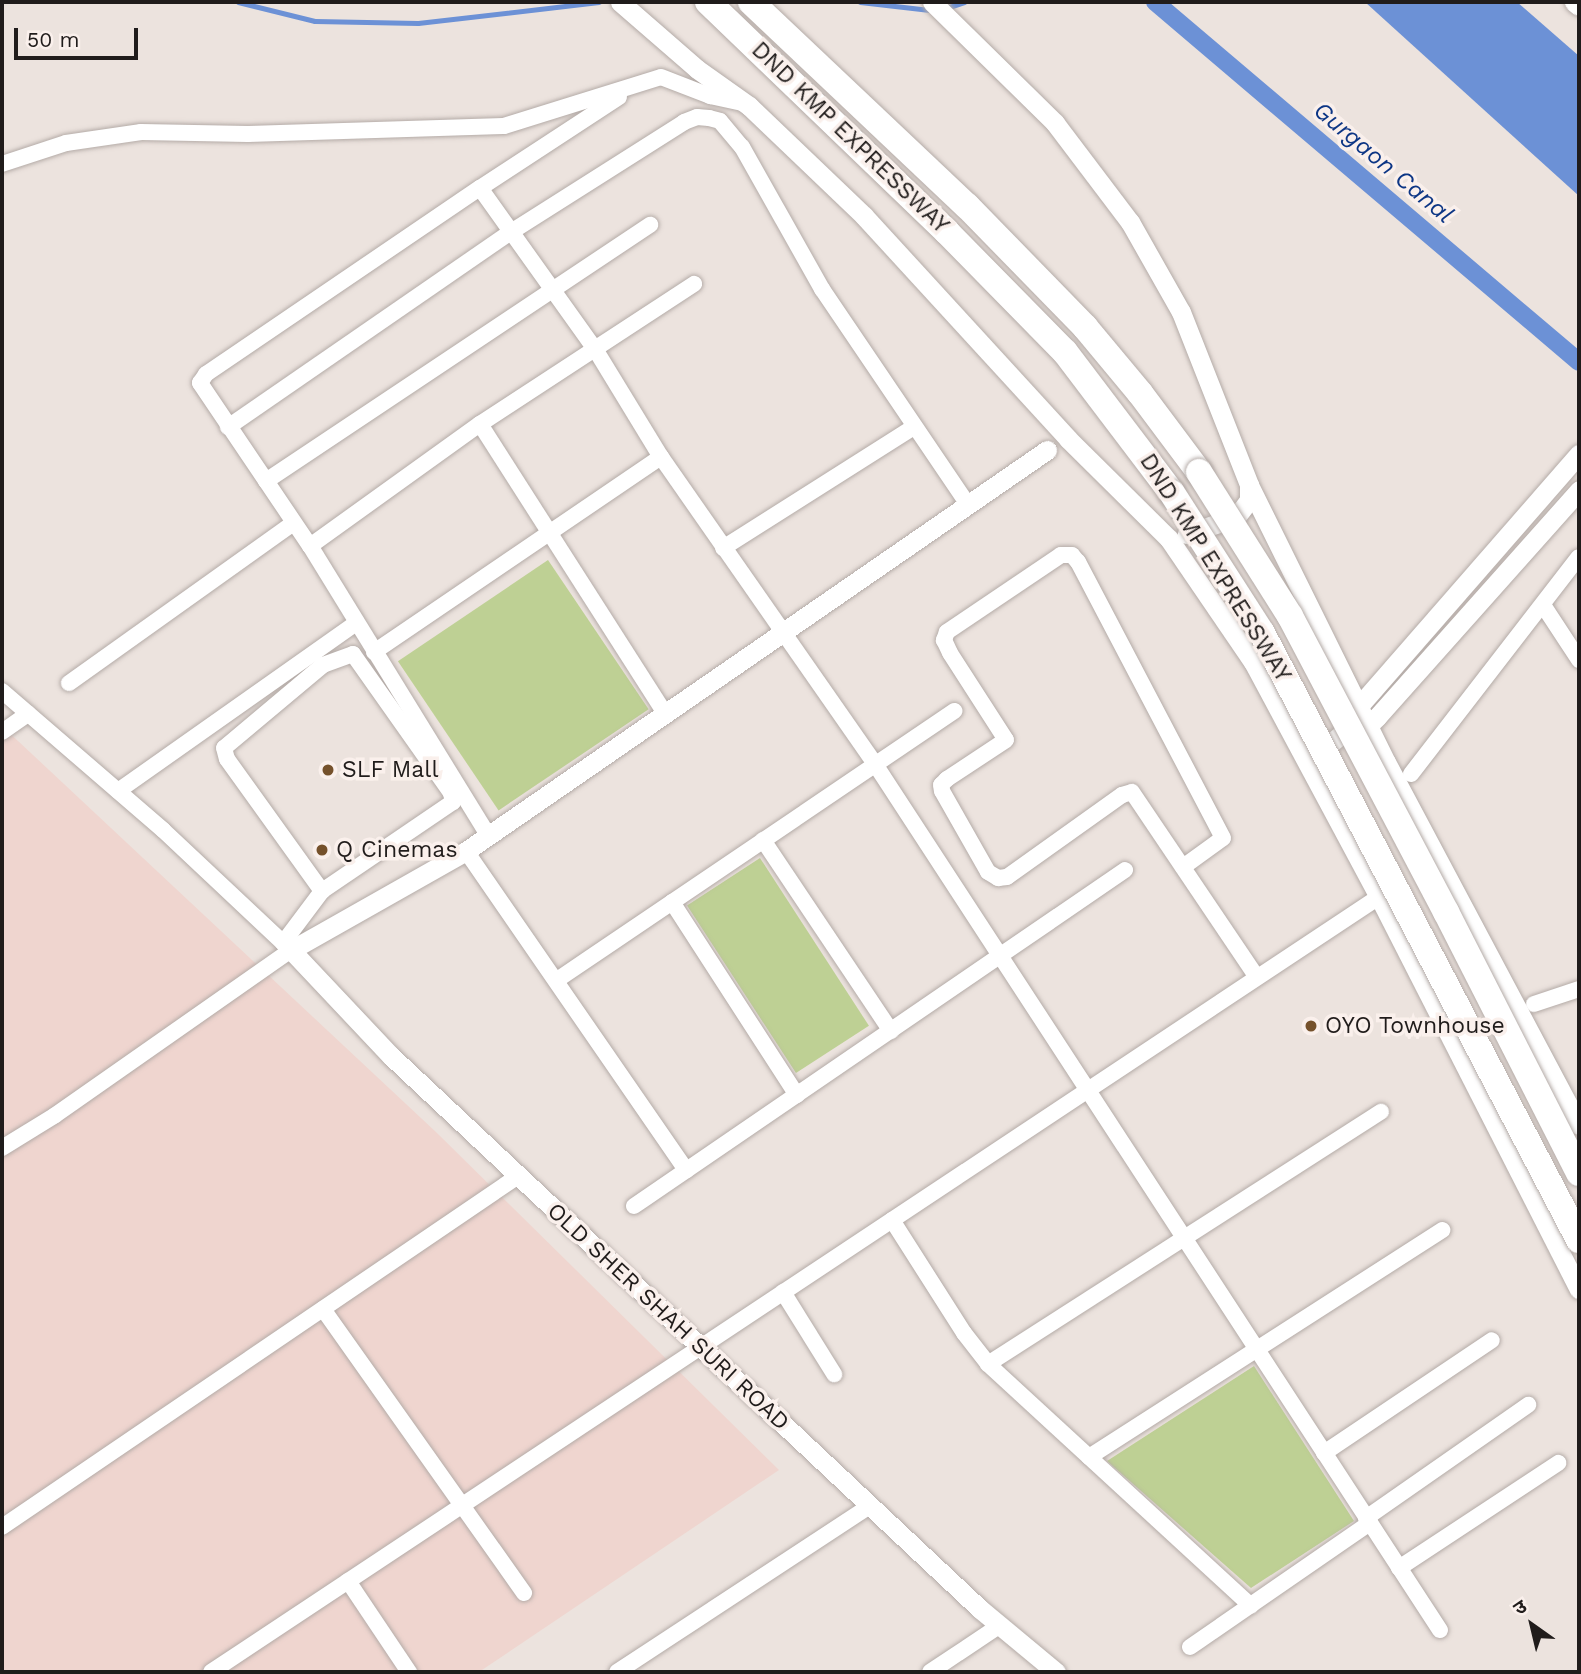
<!DOCTYPE html>
<html>
<head>
<meta charset="utf-8">
<style>
	body { margin:0 }
	#map { position:relative; width:1581px; height:1674px; overflow:hidden; background:#ece3de; font-family:"Work Sans","Noto Sans Devanagari",sans-serif }
	div>[style] { position:absolute }
	[style*='--x'] { left:calc(var(--x)*1px); top:calc(var(--y)*1px); width:calc(var(--w)*1px); rotate:calc(var(--a)*1deg) }
	.industrial>* { inset:0; background:#efd5cf }
	.green>* { inset:0; background:#bed094; transform-origin:0 0 }
	.water>* { inset:0; background:#6c91d6 }
	.stream>* { height:5px; margin:-2.5px; padding:0 2.5px; transform-origin:2.5px; border-radius:2.5px; background:#6c91d6 }
	.canal>* { height:18px; margin:-9px; padding:0 9px; transform-origin:9px; border-radius:9px; background:#6c91d6 }
	.roads { filter:drop-shadow(0 0 2px #b4aba7) drop-shadow(0 0 2px #b4aba7) }
	.minor>* { height:16px; margin:-8px; padding:0 8px; transform-origin:8px; border-radius:8px; background:#fff }
	.tertiary>* { height:19px; margin:-9.5px; padding:0 9.5px; transform-origin:9.5px; border-radius:9.5px; background:#fff }
	.trunk>* { height:26px; margin:-13px; padding:0 13px; transform-origin:13px; border-radius:13px; background:#fff }
	.bridges { filter:drop-shadow(0 0 2px #b4aba7) drop-shadow(0 0 2px #b4aba7) }
	.trunk-bridge>* { height:26px; margin:-13px; padding:0 13px; transform-origin:13px; border-radius:13px; background:#fff }
	.dots>* { width:19px; height:19px; translate:-50% -50%; box-sizing:border-box; border:4px solid #faf0ec; border-radius:50% }
	span { translate:-50% -50%; white-space:nowrap; text-align:center; line-height:1.15; -webkit-text-stroke:7px #faf0ec; paint-order:stroke }
	.street-label { font-size:23px; color:#201c1b }
	.poi-label { font-size:23px; color:#201c1b }
	.left { translate:0 -50%; text-align:left }
	.water-label { font-size:24px; color:#0d3685; font-style:italic }
	.frame { position:absolute; inset:0; border:4px solid #201c1b; pointer-events:none }
	.north { position:absolute; left:1497px; top:1590px; width:70px; height:70px; -webkit-text-stroke:5px #faf0ec; paint-order:stroke; rotate:326deg; font-size:19px; font-weight:700; line-height:28px; text-align:center; color:#201c1b }
	.north::after { content:''; display:block; margin:auto; width:24px; height:32px; background:#201c1b; clip-path:polygon(50% 0,100% 100%,50% 72%,0 100%) }
	.scale { position:absolute; left:14px; top:28px; width:124px; height:32px; box-sizing:border-box; border:4px solid #201c1b; border-top:0; padding-left:9px; font-size:21px; line-height:24px; white-space:nowrap; color:#201c1b; -webkit-text-stroke:5px #faf0ec; paint-order:stroke }
</style>
</head>
<body>
<div id="map">
	<div class="industrial">
		<div style="clip-path:polygon(2px 726px,437px 1133px,779px 1470px,479px 1672px,2px 1672px)"></div>
	</div>
	<div class="green">
		<div style="left:548px;top:560px;width:180px;height:181px;rotate:56deg"></div>
		<div style="left:760px;top:858px;width:200px;height:87px;rotate:57deg"></div>
		<div style="clip-path:polygon(1254px 1366px,1354px 1521px,1251px 1588px,1107px 1461px)"></div>
	</div>
	<div class="water">
		<div style="clip-path:polygon(1365px 2px,1517px 2px,1579px 56px,1579px 196px)"></div>
	</div>
	<div class="stream">
		<div style="--x:238;--y:2;--w:79;--a:13.9"></div>
		<div style="--x:315;--y:21;--w:103;--a:1.1"></div>
		<div style="--x:418;--y:23;--w:182;--a:-6.6"></div>
		<div style="--x:860;--y:2;--w:70;--a:6.5"></div>
		<div style="--x:946;--y:8;--w:19;--a:-18"></div>
	</div>
	<div class="canal">
		<div style="--x:1155;--y:2;--w:556;--a:40.33"></div>
	</div>
	<div class="roads">
		<div class="minor">
			<div style="--x:2;--y:164;--w:67;--a:-18.2"></div>
			<div style="--x:66;--y:143;--w:76;--a:-8.3"></div>
			<div style="--x:141;--y:132;--w:107;--a:1.1"></div>
			<div style="--x:248;--y:134;--w:256;--a:-1.8"></div>
			<div style="--x:504;--y:126;--w:164;--a:-17.3"></div>
			<div style="--x:661;--y:77;--w:53;--a:21.2"></div>
			<div style="--x:710;--y:96;--w:33;--a:12"></div>
			<div style="--x:480;--y:188;--w:166;--a:-33.2"></div>
			<div style="--x:480;--y:424;--w:343;--a:57.4"></div>
			<div style="--x:228;--y:427;--w:344;--a:-34.6"></div>
			<div style="--x:511;--y:232;--w:205;--a:-32.4"></div>
			<div style="--x:684;--y:122;--w:14;--a:-21"></div>
			<div style="--x:697;--y:117;--w:12;--a:5"></div>
			<div style="--x:709;--y:118;--w:11;--a:15"></div>
			<div style="--x:720;--y:121;--w:34;--a:50"></div>
			<div style="--x:742;--y:147;--w:163;--a:60.6"></div>
			<div style="--x:822;--y:289;--w:261;--a:55.9"></div>
			<div style="--x:266;--y:481;--w:462;--a:-33.7"></div>
			<div style="--x:310;--y:546;--w:209;--a:-35.7"></div>
			<div style="--x:480;--y:424;--w:256;--a:-33.2"></div>
			<div style="--x:723;--y:548;--w:226;--a:-32.4"></div>
			<div style="--x:1543;--y:605;--w:66;--a:56.8"></div>
			<div style="--x:374;--y:652;--w:347;--a:-34.2"></div>
			<div style="--x:69;--y:683;--w:275;--a:-35.5"></div>
			<div style="--x:2;--y:691;--w:213;--a:40.8"></div>
			<div style="--x:163;--y:830;--w:175;--a:43.2"></div>
			<div style="--x:291;--y:950;--w:289;--a:145"></div>
			<div style="--x:54;--y:1116;--w:61;--a:148.4"></div>
			<div style="--x:2;--y:732;--w:32;--a:-35"></div>
			<div style="--x:1411;--y:774;--w:274;--a:-52.3"></div>
			<div style="--x:118;--y:791;--w:291;--a:-35.2"></div>
			<div style="--x:488;--y:835;--w:339;--a:-121.6"></div>
			<div style="--x:310;--y:546;--w:197;--a:-124"></div>
			<div style="--x:200;--y:383;--w:11;--a:-56"></div>
			<div style="--x:206;--y:374;--w:331;--a:-34.2"></div>
			<div style="--x:480;--y:188;--w:198;--a:54.5"></div>
			<div style="--x:595;--y:349;--w:127;--a:58.6"></div>
			<div style="--x:661;--y:457;--w:374;--a:55.1"></div>
			<div style="--x:875;--y:764;--w:1034;--a:56.88"></div>
			<div style="--x:763;--y:840;--w:230;--a:56.2"></div>
			<div style="--x:466;--y:851;--w:388;--a:55.4"></div>
			<div style="--x:1183;--y:867;--w:49;--a:-35.9"></div>
			<div style="--x:1223;--y:838;--w:312;--a:-117.7"></div>
			<div style="--x:1078;--y:562;--w:9;--a:-131"></div>
			<div style="--x:1072;--y:555;--w:11;--a:180"></div>
			<div style="--x:1061;--y:555;--w:138;--a:146"></div>
			<div style="--x:947;--y:632;--w:9;--a:111"></div>
			<div style="--x:944;--y:640;--w:14;--a:65"></div>
			<div style="--x:950;--y:653;--w:103;--a:57.2"></div>
			<div style="--x:1006;--y:740;--w:71;--a:146.5"></div>
			<div style="--x:947;--y:779;--w:8;--a:135"></div>
			<div style="--x:941;--y:785;--w:6;--a:81"></div>
			<div style="--x:942;--y:791;--w:93;--a:60.4"></div>
			<div style="--x:988;--y:872;--w:12;--a:31"></div>
			<div style="--x:998;--y:878;--w:9;--a:-6"></div>
			<div style="--x:1007;--y:877;--w:141;--a:-35.5"></div>
			<div style="--x:1122;--y:795;--w:10;--a:-17"></div>
			<div style="--x:1132;--y:792;--w:222;--a:56"></div>
			<div style="--x:672;--y:902;--w:230;--a:57.1"></div>
			<div style="--x:283;--y:943;--w:65;--a:-53.1"></div>
			<div style="--x:322;--y:891;--w:158;--a:-34.2"></div>
			<div style="--x:453;--y:802;--w:9;--a:-103"></div>
			<div style="--x:451;--y:793;--w:170;--a:-125.2"></div>
			<div style="--x:353;--y:654;--w:32;--a:160"></div>
			<div style="--x:323;--y:665;--w:129;--a:140"></div>
			<div style="--x:224;--y:748;--w:11;--a:75"></div>
			<div style="--x:227;--y:759;--w:163;--a:54.3"></div>
			<div style="--x:557;--y:980;--w:480;--a:-34.1"></div>
			<div style="--x:1534;--y:1004;--w:47;--a:-18.4"></div>
			<div style="--x:634;--y:1206;--w:595;--a:-34.38"></div>
			<div style="--x:892;--y:1220;--w:134;--a:57.5"></div>
			<div style="--x:964;--y:1333;--w:39;--a:52"></div>
			<div style="--x:988;--y:1364;--w:357;--a:42.6"></div>
			<div style="--x:783;--y:1292;--w:97;--a:58.1"></div>
			<div style="--x:323;--y:1309;--w:348;--a:54.7"></div>
			<div style="--x:988;--y:1364;--w:467;--a:-32.7"></div>
			<div style="--x:1324;--y:1453;--w:202;--a:-33.9"></div>
			<div style="--x:1089;--y:1457;--w:420;--a:-32.7"></div>
			<div style="--x:1366;--y:1518;--w:198;--a:-34.9"></div>
			<div style="--x:2;--y:1527;--w:624;--a:-34.22"></div>
			<div style="--x:1399;--y:1568;--w:191;--a:-33.4"></div>
			<div style="--x:348;--y:1581;--w:110;--a:56.2"></div>
			<div style="--x:1190;--y:1647;--w:219;--a:-34.6"></div>
			<div style="--x:211;--y:1672;--w:1402;--a:-33.57"></div>
			<div style="--x:617;--y:1672;--w:303;--a:-33.3"></div>
			<div style="--x:930;--y:1672;--w:83;--a:-33.7"></div>
		</div>
		<div class="tertiary">
			<div style="--x:620;--y:2;--w:102;--a:41"></div>
			<div style="--x:697;--y:69;--w:64;--a:35.4"></div>
			<div style="--x:749;--y:106;--w:159;--a:43.7"></div>
			<div style="--x:864;--y:216;--w:302;--a:47.5"></div>
			<div style="--x:1068;--y:439;--w:142;--a:44.7"></div>
			<div style="--x:1169;--y:539;--w:149;--a:55.7"></div>
			<div style="--x:1253;--y:662;--w:267;--a:61.8"></div>
			<div style="--x:1379;--y:897;--w:440;--a:63"></div>
			<div style="--x:932;--y:2;--w:173;--a:44.5"></div>
			<div style="--x:1055;--y:123;--w:124;--a:52.9"></div>
			<div style="--x:1130;--y:222;--w:103;--a:60.5"></div>
			<div style="--x:1181;--y:312;--w:186;--a:68.5"></div>
			<div style="--x:1249;--y:485;--w:15;--a:90"></div>
			<div style="--x:1249;--y:500;--w:21;--a:127"></div>
			<div style="--x:1236;--y:517;--w:52;--a:160.9"></div>
			<div style="--x:1574;--y:2;--w:6;--a:39"></div>
			<div style="--x:1047;--y:450;--w:706;--a:145.39"></div>
			<div style="--x:466;--y:851;--w:201;--a:150.5"></div>
			<div style="--x:291;--y:950;--w:146;--a:46.7"></div>
			<div style="--x:391;--y:1056;--w:808;--a:43.19"></div>
			<div style="--x:980;--y:1609;--w:99;--a:39.7"></div>
			<div style="--x:1249;--y:485;--w:309;--a:63.7"></div>
			<div style="--x:1386;--y:762;--w:411;--a:62"></div>
			<div style="--x:1357;--y:724;--w:11;--a:10"></div>
			<div style="--x:1368;--y:726;--w:13;--a:-45"></div>
			<div style="--x:1377;--y:717;--w:304;--a:-48.3"></div>
			<div style="--x:1314;--y:757;--w:53;--a:-39.7"></div>
			<div style="--x:1355;--y:723;--w:16;--a:-79"></div>
			<div style="--x:1358;--y:707;--w:336;--a:-48.9"></div>
		</div>
		<div class="trunk">
			<div style="--x:708;--y:2;--w:332;--a:43.9"></div>
			<div style="--x:947;--y:232;--w:168;--a:45.5"></div>
			<div style="--x:1065;--y:352;--w:177;--a:52.8"></div>
			<div style="--x:751;--y:2;--w:297;--a:43.4"></div>
			<div style="--x:967;--y:206;--w:169;--a:45.7"></div>
			<div style="--x:1085;--y:327;--w:86;--a:50.2"></div>
			<div style="--x:1140;--y:393;--w:99;--a:53.2"></div>
		</div>
	</div>
	<div class="bridges">
		<div class="trunk-bridge">
			<div style="--x:1199;--y:472;--w:170;--a:57.7"></div>
			<div style="--x:1290;--y:616;--w:335;--a:62.2"></div>
			<div style="--x:1446;--y:912;--w:293;--a:63"></div>
			<div style="--x:1172;--y:493;--w:166;--a:57.3"></div>
			<div style="--x:1262;--y:633;--w:685;--a:62.42"></div>
		</div>
	</div>
	<div class="dots">
		<div style="left:328px;top:770px;background:#75512b"></div>
		<div style="left:322px;top:850px;background:#75512b"></div>
		<div style="left:1311px;top:1026px;background:#75512b"></div>
	</div>
	<div class="street-label">
		<span style="left:850px;top:138px;rotate:44deg">DND KMP EXPRESSWAY</span>
		<span style="left:1215px;top:568px;rotate:58deg">DND KMP EXPRESSWAY</span>
		<span style="left:668px;top:1317px;rotate:43deg">OLD SHER SHAH SURI ROAD</span>
	</div>
	<div class="poi-label">
		<span class="left" style="left:342px;top:770px">SLF Mall</span>
		<span class="left" style="left:336px;top:850px">Q Cinemas</span>
		<span class="left" style="left:1325px;top:1026px">OYO Townhouse</span>
	</div>
	<div class="water-label">
		<span style="left:1383px;top:163px;rotate:40deg">Gurgaon Canal</span>
	</div>
	<div class="frame"></div>
	<div class="north">उ</div>
	<div class="scale">50 m</div>
</div>
</body>
</html>
